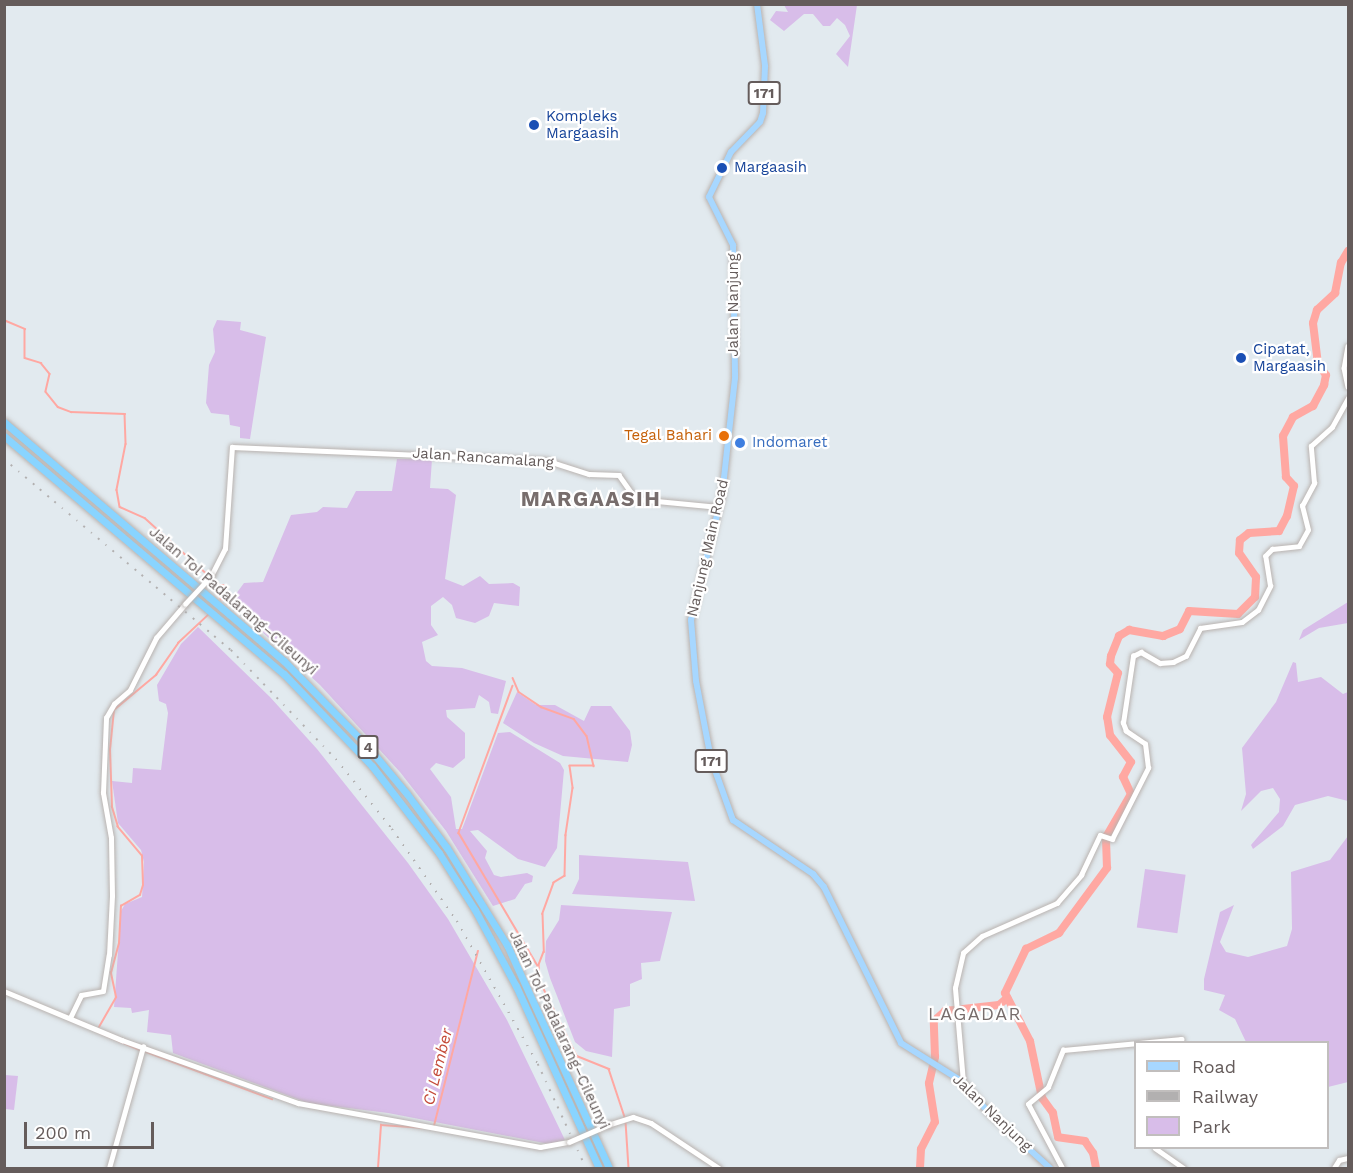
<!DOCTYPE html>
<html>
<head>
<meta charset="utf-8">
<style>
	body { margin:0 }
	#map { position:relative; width:1353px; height:1173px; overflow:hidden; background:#e2eaef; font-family:"Work Sans",sans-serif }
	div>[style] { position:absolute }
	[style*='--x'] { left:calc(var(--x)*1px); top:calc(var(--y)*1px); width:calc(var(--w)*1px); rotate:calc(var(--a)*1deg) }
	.green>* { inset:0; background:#d8bde9; transform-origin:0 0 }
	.stream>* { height:1.5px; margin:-0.75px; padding:0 0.75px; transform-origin:0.75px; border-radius:0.75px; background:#ffa8a2 }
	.river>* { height:8px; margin:-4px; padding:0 4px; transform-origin:4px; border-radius:4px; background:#ffa8a2 }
	.roads { filter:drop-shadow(0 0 2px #b9b3b0) drop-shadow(0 0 2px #b9b3b0) }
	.tertiary>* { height:4.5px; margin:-2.25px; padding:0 2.25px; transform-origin:2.25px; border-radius:2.25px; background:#fff }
	.primary>* { height:6px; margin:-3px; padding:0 3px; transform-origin:3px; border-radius:3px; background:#a7d7ff }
	.motorway>* { height:7px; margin:-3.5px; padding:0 3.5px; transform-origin:3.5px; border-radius:3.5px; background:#89d4ff }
	.rail>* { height:1.5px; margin-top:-0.75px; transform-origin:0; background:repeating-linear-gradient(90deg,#b2b0b0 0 1.5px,transparent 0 9.5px) }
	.bridges { filter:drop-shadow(0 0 2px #b9b3b0) drop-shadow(0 0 2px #b9b3b0) }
	.tertiary-bridge>* { height:4.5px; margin:-2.25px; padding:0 2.25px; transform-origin:2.25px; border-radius:2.25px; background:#fff }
	.dots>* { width:16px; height:16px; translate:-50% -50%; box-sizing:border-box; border:3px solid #fff; border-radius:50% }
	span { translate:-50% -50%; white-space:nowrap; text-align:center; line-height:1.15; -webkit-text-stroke:4.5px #fff; paint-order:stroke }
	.shield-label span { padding:2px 4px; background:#fff; border:2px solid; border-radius:4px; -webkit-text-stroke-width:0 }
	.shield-label { font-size:14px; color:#655c5b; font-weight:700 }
	.transit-label { font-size:15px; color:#164399 }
	.left { translate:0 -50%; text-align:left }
	.street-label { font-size:15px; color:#655c5b }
	.food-label { font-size:15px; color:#c56008 }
	.right { translate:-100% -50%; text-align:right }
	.shop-label { font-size:15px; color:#366cbe }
	.water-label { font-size:16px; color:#c44b39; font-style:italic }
	.quarter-label { font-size:18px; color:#776d6c; letter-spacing:1.5px }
	.district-label { font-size:21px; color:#776d6c; font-weight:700; letter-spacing:1.5px }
	.frame { position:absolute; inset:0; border:6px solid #655c5b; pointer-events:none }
	.legend { position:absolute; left:1134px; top:1041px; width:195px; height:108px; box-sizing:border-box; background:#fff; border:2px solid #c1bebd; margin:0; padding:8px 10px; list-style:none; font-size:18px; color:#655c5b }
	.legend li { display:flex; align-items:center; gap:12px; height:30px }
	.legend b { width:30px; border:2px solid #c1bebd }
	.scale { position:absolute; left:24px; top:1122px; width:130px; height:27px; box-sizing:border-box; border:3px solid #655c5b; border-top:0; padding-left:8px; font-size:18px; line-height:21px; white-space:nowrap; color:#655c5b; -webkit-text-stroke:4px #fff; paint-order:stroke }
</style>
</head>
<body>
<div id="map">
	<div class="green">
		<div style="clip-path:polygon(784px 5px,857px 5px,848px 67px,836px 54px,850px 36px,845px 25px,837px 18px,830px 26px,823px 26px,813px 14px,804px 14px,784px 31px,770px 20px,776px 11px,788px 12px)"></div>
		<div style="clip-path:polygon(217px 320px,241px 322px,240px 330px,266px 337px,250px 439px,240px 438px,240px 427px,230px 425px,229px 415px,211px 413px,206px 403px,209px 365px,215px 352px,213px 329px)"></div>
		<div style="clip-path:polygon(397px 459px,432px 459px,430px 488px,448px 489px,456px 495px,445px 579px,463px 586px,480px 576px,489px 584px,513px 583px,520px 587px,519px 606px,494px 603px,489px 616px,475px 623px,456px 618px,452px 605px,443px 597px,431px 606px,431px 625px,438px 635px,422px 642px,426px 661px,432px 666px,462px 668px,506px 681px,498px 714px,491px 713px,489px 702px,479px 695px,475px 708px,446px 710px,447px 717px,465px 733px,465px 758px,453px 768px,436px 763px,430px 769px,451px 797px,456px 829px,462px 829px,464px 824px,498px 733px,510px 732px,560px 763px,564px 770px,557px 848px,545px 867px,518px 859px,478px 830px,470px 831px,487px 851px,485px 858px,494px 875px,501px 877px,527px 873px,533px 876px,532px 882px,525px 884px,515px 899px,493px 906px,446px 831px,400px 772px,320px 685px,230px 602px,244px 583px,263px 582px,291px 515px,317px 512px,323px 507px,347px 508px,356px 491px,392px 491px)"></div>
		<div style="clip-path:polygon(1348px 602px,1348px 623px,1319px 628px,1299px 640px,1303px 630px)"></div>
		<div style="clip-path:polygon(198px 627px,270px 697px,317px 749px,408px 863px,448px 919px,507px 1020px,565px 1140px,549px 1144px,388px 1113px,308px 1103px,173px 1053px,171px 1035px,147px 1032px,149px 1010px,132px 1013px,131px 1008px,114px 1007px,121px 911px,125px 904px,142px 897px,144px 862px,141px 850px,118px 823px,112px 781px,132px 783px,133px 768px,161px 770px,168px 713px,166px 704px,159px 701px,157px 685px,181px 644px)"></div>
		<div style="clip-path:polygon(1293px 662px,1296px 663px,1298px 682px,1321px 677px,1343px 694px,1348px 692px,1348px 801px,1328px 796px,1295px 805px,1283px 826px,1253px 849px,1251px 845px,1279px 812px,1280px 799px,1273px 788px,1261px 791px,1241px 811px,1246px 794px,1242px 748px,1276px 702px)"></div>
		<div style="clip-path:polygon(517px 692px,536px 705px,555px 705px,584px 721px,591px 706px,611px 706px,630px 731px,632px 745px,628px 762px,563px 756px,534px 743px,503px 723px)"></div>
		<div style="clip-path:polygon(1348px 836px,1348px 1082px,1328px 1087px,1328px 1042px,1246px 1042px,1235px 1019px,1219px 1010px,1225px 995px,1204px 990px,1204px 979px,1220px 912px,1234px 905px,1220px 942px,1226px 952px,1248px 957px,1287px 946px,1292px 929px,1291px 872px,1330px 860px)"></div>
		<div style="clip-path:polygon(579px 855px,688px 862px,695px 901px,572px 894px,579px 879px)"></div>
		<div style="left:1145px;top:869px;width:41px;height:59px;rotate:8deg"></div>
		<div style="clip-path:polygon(561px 905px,672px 912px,660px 961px,641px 963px,642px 979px,630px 984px,630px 1006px,614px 1009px,612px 1057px,586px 1051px,575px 1042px,550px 978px,545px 961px,546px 941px,559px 920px)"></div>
		<div style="clip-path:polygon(5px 1075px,18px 1076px,14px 1110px,5px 1109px)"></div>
	</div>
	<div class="stream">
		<div style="--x:4;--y:320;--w:23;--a:23"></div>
		<div style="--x:25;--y:329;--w:29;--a:90"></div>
		<div style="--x:25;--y:358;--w:17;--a:17"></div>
		<div style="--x:41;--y:363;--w:14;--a:51"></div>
		<div style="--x:50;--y:374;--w:18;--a:103"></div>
		<div style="--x:46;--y:392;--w:19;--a:51"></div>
		<div style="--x:58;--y:407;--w:14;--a:21"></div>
		<div style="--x:71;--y:412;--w:54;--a:2.1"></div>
		<div style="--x:125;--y:414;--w:30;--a:88"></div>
		<div style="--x:126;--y:444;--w:47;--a:101.1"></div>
		<div style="--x:117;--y:490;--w:17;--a:80"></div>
		<div style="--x:120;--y:507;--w:27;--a:24"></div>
		<div style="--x:145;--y:518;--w:85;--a:42.1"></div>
		<div style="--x:212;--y:578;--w:14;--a:45"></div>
		<div style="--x:513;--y:678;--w:15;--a:67"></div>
		<div style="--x:519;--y:692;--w:27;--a:34"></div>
		<div style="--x:541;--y:707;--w:35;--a:20"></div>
		<div style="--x:574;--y:719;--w:21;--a:53"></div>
		<div style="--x:587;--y:736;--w:31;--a:77"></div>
		<div style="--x:594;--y:766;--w:24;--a:180"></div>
		<div style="--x:570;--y:766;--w:22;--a:82"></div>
		<div style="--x:573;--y:788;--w:48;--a:98.5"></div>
		<div style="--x:566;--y:835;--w:41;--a:91.4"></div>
		<div style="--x:565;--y:876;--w:13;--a:148"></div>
		<div style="--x:554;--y:883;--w:33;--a:110"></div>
		<div style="--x:543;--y:914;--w:38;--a:88"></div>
		<div style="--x:544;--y:952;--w:14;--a:111"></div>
		<div style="--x:539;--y:965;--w:16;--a:86"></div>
		<div style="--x:540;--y:981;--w:84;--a:63.7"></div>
		<div style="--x:577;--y:1056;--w:35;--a:22"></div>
		<div style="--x:609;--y:1069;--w:51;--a:71.6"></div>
		<div style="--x:513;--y:686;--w:157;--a:110.2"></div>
		<div style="--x:459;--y:833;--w:157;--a:59.3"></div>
		<div style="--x:99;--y:1027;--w:34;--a:-60"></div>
		<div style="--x:116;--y:997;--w:25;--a:-102"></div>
		<div style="--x:111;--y:973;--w:31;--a:-75"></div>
		<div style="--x:119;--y:943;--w:37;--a:-87"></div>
		<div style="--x:121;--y:906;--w:22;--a:-30"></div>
		<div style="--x:140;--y:895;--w:10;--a:-73"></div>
		<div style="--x:143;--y:885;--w:29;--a:-92"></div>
		<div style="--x:142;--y:856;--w:38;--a:-130"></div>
		<div style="--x:118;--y:827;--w:21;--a:-107"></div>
		<div style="--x:112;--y:807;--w:57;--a:-92"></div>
		<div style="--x:110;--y:750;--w:40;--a:-84.3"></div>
		<div style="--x:114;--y:710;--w:55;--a:-39.8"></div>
		<div style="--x:156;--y:675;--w:39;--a:-55"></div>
		<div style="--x:178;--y:643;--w:41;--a:-43"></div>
		<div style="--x:98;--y:1032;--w:46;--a:23.2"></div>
		<div style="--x:144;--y:1051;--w:137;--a:20.6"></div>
		<div style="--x:626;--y:1122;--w:46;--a:86.3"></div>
		<div style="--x:434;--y:1126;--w:180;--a:-75.9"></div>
		<div style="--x:378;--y:1168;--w:43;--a:-86"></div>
		<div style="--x:381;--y:1125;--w:44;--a:3.9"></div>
	</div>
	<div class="river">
		<div style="--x:222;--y:588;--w:9;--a:84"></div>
		<div style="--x:920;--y:1168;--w:19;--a:-87"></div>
		<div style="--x:921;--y:1149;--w:30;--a:-63"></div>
		<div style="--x:935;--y:1122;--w:39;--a:-99"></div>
		<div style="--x:929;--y:1083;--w:27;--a:-77"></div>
		<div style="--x:935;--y:1057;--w:36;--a:-92"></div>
		<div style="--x:934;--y:1021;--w:15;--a:-42"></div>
		<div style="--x:945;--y:1011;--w:54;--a:-6.3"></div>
		<div style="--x:999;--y:1005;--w:11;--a:-41"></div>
		<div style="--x:1096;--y:1168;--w:15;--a:-101"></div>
		<div style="--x:1093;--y:1153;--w:14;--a:-124"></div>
		<div style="--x:1085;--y:1141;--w:27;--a:-172"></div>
		<div style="--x:1058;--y:1137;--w:25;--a:-102"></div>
		<div style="--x:1053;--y:1113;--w:19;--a:-126"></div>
		<div style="--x:1042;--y:1098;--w:58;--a:-101.9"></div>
		<div style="--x:1030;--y:1041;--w:54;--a:-117.5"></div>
		<div style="--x:1005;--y:993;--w:49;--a:-64.5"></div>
		<div style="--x:1026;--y:949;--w:37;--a:-26"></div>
		<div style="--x:1059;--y:933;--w:81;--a:-53.6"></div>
		<div style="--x:1107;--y:868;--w:31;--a:-92"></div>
		<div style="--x:1106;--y:837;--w:50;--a:-59.8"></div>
		<div style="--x:1131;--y:794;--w:19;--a:-115"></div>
		<div style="--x:1123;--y:777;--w:17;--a:-62"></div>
		<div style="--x:1131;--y:762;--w:34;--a:-128"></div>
		<div style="--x:1110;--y:735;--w:18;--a:-99"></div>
		<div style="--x:1107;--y:717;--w:45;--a:-76"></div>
		<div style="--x:1118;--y:673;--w:12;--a:-132"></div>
		<div style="--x:1110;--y:664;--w:8;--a:-83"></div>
		<div style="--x:1111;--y:656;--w:22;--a:-68"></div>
		<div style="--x:1119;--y:636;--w:12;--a:-31"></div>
		<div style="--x:1129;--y:630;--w:35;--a:10"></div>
		<div style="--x:1163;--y:636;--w:18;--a:-22"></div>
		<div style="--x:1180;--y:629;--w:20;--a:-63"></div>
		<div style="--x:1189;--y:611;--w:49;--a:3.5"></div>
		<div style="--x:1238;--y:614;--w:24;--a:-45"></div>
		<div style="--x:1255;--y:597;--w:20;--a:-87"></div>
		<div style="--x:1256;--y:577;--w:29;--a:-125"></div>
		<div style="--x:1239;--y:553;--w:13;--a:-86"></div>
		<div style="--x:1240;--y:540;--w:11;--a:-38"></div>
		<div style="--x:1249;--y:533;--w:30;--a:-4"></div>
		<div style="--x:1279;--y:531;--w:17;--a:-62"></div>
		<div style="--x:1287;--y:516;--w:31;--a:-77"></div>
		<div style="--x:1294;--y:486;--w:12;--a:-132"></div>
		<div style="--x:1286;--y:477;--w:41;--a:-94.2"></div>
		<div style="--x:1283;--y:436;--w:21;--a:-62"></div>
		<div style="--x:1293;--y:417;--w:23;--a:-29"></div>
		<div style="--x:1313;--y:406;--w:24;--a:-62"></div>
		<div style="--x:1324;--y:385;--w:10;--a:-79"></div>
		<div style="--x:1326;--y:375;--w:14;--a:-126"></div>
		<div style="--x:1318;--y:364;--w:41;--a:-97"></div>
		<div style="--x:1313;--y:323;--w:14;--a:-73"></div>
		<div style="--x:1317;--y:310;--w:25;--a:-43"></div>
		<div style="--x:1335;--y:293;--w:31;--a:-79"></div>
		<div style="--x:1341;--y:263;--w:14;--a:-60"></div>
	</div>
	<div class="roads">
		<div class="tertiary">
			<div style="--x:1348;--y:346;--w:22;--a:100"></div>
			<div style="--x:1344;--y:368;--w:19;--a:78"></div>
			<div style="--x:211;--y:576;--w:30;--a:-63"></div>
			<div style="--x:225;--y:549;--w:102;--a:-86.1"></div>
			<div style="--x:232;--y:447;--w:313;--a:2.4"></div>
			<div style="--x:545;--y:460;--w:46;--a:17.7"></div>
			<div style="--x:589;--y:474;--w:30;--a:2"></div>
			<div style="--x:619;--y:475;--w:29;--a:55"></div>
			<div style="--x:636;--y:499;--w:83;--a:5.5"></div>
			<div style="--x:4;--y:991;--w:128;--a:22.6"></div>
			<div style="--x:122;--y:1040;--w:187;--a:19.7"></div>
			<div style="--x:298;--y:1103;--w:246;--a:10.3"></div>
			<div style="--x:540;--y:1147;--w:29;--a:-10"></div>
			<div style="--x:70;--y:1018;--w:25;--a:-64"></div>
			<div style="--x:81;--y:995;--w:22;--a:-10"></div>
			<div style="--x:103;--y:991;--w:36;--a:-81"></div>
			<div style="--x:109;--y:955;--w:59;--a:-87.1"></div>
			<div style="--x:112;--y:896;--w:58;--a:-91"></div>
			<div style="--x:111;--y:838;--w:46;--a:-100.1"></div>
			<div style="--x:103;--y:793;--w:75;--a:-87.7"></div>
			<div style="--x:106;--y:718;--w:16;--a:-60"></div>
			<div style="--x:114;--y:704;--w:21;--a:-41"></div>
			<div style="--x:130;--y:690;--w:58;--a:-63.4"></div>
			<div style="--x:156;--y:638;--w:45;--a:-49.5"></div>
			<div style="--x:963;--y:1082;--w:94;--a:-94.9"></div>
			<div style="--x:955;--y:988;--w:36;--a:-77"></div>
			<div style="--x:963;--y:953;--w:25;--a:-42"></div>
			<div style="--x:982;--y:936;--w:82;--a:-23.7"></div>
			<div style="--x:1057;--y:903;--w:37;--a:-49"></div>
			<div style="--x:1081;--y:875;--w:44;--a:-64.6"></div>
			<div style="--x:1100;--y:835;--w:13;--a:18"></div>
			<div style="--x:1112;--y:839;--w:80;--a:-63.1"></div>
			<div style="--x:1148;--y:768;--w:24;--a:-97"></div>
			<div style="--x:1145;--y:744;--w:23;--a:-146"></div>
			<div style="--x:1126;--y:731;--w:9;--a:-111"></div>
			<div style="--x:1123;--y:723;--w:68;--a:-81.5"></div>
			<div style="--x:1133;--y:656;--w:9;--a:-27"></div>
			<div style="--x:1141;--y:652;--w:22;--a:30"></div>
			<div style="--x:1160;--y:663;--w:13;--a:-4"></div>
			<div style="--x:1173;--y:662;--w:14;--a:-25"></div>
			<div style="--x:1186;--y:656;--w:31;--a:-63"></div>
			<div style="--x:1200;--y:628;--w:42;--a:-8.1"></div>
			<div style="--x:1242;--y:622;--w:20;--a:-37"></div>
			<div style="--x:1258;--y:610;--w:27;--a:-63"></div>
			<div style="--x:1270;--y:586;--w:30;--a:-99"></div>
			<div style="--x:1265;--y:556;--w:10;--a:-45"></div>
			<div style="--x:1272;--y:549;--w:27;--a:-6"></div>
			<div style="--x:1299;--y:546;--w:18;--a:-61"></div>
			<div style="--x:1308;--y:530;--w:25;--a:-104"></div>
			<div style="--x:1302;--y:506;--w:26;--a:-62"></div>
			<div style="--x:1314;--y:483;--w:37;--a:-95"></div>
			<div style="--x:1311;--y:446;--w:28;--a:-42"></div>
			<div style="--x:1332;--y:427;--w:33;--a:-61"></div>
			<div style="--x:608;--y:1125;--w:26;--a:-18"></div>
			<div style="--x:633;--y:1117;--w:19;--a:18"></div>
			<div style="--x:651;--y:1123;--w:82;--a:33.5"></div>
			<div style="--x:1155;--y:1148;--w:35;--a:35"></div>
			<div style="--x:109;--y:1168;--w:126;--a:-74.3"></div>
			<div style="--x:1062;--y:1168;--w:72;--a:-118"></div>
			<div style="--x:1028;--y:1104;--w:26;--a:-40"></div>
			<div style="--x:1048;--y:1087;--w:40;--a:-68"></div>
			<div style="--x:1063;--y:1050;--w:119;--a:-5.3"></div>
			<div style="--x:1181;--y:1039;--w:3;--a:72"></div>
			<div style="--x:1334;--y:1168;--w:9;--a:-58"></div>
			<div style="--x:1339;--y:1160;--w:9;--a:-13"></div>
		</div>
		<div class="primary">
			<div style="--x:757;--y:4;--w:63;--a:82.6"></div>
			<div style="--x:765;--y:66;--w:47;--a:92.4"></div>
			<div style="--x:763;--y:113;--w:9;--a:108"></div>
			<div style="--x:760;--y:122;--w:42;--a:134"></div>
			<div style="--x:731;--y:152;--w:50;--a:116.1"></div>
			<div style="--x:709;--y:197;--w:54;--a:63.4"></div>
			<div style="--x:733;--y:245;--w:133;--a:89.1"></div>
			<div style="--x:735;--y:378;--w:118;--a:96.3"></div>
			<div style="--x:722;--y:495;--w:129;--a:103.9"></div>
			<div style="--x:691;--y:620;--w:61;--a:85.3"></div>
			<div style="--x:696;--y:681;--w:79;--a:79.1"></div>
			<div style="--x:711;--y:759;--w:65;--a:70.2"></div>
			<div style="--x:733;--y:820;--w:97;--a:34"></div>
			<div style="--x:813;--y:874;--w:17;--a:50"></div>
			<div style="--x:824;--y:887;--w:174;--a:63.7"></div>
			<div style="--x:901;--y:1043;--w:73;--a:32.2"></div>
			<div style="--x:963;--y:1082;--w:40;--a:50"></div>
			<div style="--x:989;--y:1113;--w:82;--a:42"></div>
		</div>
		<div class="motorway">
			<div style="--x:4;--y:422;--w:368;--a:40.5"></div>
			<div style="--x:284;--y:661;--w:120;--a:45.7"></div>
			<div style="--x:368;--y:747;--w:61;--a:50.3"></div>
			<div style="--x:407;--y:794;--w:67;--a:53.5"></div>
			<div style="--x:447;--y:848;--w:114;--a:58.3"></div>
			<div style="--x:507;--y:945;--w:245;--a:65.4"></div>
			<div style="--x:4;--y:436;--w:367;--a:40.4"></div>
			<div style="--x:284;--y:674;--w:127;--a:46.3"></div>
			<div style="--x:372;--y:766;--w:110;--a:52.4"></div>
			<div style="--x:439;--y:853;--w:67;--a:57.7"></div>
			<div style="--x:475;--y:910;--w:86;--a:61.7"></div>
			<div style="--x:516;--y:986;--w:200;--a:65.5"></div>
		</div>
	</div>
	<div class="rail">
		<div style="--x:4;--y:459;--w:297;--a:40.1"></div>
		<div style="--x:231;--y:650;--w:151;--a:46.1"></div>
		<div style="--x:336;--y:759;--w:90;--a:51.3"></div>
		<div style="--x:392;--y:829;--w:113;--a:54.8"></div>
		<div style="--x:457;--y:921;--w:164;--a:60.5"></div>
		<div style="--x:538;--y:1064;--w:115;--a:65.2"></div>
	</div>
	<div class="bridges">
		<div class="tertiary-bridge">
			<div style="--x:185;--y:604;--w:38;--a:-47"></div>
			<div style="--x:569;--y:1142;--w:43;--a:-23.6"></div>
		</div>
	</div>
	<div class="dots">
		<div style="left:534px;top:125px;background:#1a4fb4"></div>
		<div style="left:722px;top:168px;background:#1a4fb4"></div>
		<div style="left:1241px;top:358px;background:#1a4fb4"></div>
		<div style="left:724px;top:436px;background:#e8710a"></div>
		<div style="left:740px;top:443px;background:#3f7fe0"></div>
	</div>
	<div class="shield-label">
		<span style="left:764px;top:93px">171</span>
		<span style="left:368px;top:747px">4</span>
		<span style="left:711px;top:761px">171</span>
	</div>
	<div class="transit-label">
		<span class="left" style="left:546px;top:125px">Kompleks<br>Margaasih</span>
		<span class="left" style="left:734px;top:168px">Margaasih</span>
		<span class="left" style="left:1253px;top:358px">Cipatat,<br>Margaasih</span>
	</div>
	<div class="street-label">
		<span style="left:734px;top:305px;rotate:-90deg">Jalan Nanjung</span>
		<span style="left:483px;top:458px;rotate:4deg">Jalan Rancamalang</span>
		<span style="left:708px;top:548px;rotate:-77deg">Nanjung Main Road</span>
		<span style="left:233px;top:601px;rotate:41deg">Jalan Tol Padalarang–Cileunyi</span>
		<span style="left:559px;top:1030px;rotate:65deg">Jalan Tol Padalarang–Cileunyi</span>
		<span style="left:992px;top:1113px;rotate:44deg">Jalan Nanjung</span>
	</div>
	<div class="food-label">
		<span class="right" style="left:712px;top:436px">Tegal Bahari</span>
	</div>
	<div class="shop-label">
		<span class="left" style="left:752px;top:443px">Indomaret</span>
	</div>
	<div class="water-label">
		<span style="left:438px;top:1067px;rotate:-76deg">Ci Lember</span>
	</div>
	<div class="quarter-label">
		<span style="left:975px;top:1014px">LAGADAR</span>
	</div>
	<div class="district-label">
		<span style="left:591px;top:499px">MARGAASIH</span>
	</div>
	<div class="frame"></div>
	<ul class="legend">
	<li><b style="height:8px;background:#a7d7ff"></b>Road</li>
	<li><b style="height:8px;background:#b2b0b0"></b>Railway</li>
	<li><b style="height:16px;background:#d8bde9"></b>Park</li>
	</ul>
	<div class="scale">200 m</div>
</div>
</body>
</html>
